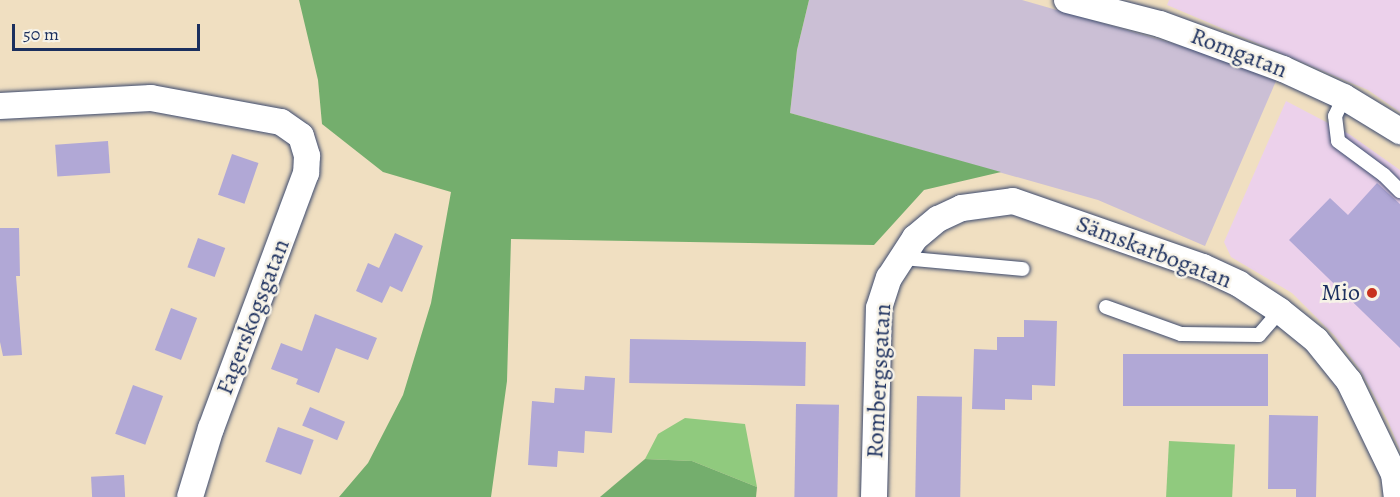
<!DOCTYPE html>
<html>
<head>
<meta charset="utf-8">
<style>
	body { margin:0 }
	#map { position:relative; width:1400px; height:497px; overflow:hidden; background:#f0dfc1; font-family:Alegreya,serif }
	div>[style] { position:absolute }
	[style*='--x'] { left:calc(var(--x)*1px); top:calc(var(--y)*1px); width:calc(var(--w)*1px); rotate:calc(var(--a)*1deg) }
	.built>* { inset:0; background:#ecd1eb }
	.industrial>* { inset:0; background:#cbbfd5 }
	.green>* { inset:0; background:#90ca7e; transform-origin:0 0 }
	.forest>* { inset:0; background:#74ae6d }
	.building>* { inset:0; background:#b1a8d6; transform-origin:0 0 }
	.roads { filter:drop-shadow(0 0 2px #3b496d) drop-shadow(0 0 2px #3b496d) }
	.service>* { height:14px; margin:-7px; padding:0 7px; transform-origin:7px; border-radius:7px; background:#fff }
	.minor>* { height:26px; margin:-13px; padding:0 13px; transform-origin:13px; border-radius:13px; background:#fff }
	.dots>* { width:16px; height:16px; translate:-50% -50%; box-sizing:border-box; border:3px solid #f7f3e8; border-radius:50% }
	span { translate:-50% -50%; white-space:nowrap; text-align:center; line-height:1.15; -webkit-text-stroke:5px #f7f3e8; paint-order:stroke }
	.street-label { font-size:24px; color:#1b2f5e }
	.poi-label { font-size:24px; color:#1b2f5e }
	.right { translate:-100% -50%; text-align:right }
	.scale { position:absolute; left:12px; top:24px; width:188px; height:27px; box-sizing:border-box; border:3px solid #1b2f5e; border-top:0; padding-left:8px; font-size:18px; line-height:21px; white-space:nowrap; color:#1b2f5e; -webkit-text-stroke:4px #f7f3e8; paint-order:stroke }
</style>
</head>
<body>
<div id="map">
	<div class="built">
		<div style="clip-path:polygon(1169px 0,1400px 0,1400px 112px,1368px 90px,1167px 5px)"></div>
		<div style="clip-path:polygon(1286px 101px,1349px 134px,1400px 170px,1400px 450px,1388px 421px,1361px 371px,1335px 336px,1292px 293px,1231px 257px,1224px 242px)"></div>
	</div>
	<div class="industrial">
		<div style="clip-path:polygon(809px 0,1022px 0,1206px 53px,1276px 81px,1205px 246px,1098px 200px,790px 113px,797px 50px)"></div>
	</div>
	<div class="green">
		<div style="clip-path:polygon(685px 418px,745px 424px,757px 487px,692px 461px,645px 459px,658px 434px)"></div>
		<div style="left:1169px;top:441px;width:66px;height:56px;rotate:3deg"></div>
	</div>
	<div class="forest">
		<div style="clip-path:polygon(299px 0,809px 0,797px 50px,790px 113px,1001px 172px,924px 190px,874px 245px,511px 239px,507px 381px,491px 497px,339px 497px,368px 463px,403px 395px,431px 303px,451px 192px,383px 172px,322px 124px,318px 80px)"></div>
		<div style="clip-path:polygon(645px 459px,692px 461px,757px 487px,756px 497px,600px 497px)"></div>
	</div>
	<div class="building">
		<div style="left:108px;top:141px;width:32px;height:53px;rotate:86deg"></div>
		<div style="left:232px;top:154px;width:28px;height:43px;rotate:19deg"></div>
		<div style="clip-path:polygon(1377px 183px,1400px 204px,1400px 348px,1289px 240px,1330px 198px,1348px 215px)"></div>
		<div style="clip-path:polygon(0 228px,19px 228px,20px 276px,16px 276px,22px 355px,3px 356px,0 342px)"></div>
		<div style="clip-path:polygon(395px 233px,423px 246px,402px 292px,390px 286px,382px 303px,356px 291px,368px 263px,379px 268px)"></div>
		<div style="left:198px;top:238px;width:29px;height:31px;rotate:20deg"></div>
		<div style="left:171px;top:308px;width:28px;height:45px;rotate:21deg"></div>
		<div style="clip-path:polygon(315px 314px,377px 338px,368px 360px,336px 348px,319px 393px,296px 384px,298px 379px,271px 369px,281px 343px,302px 351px)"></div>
		<div style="clip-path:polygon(1024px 320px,1057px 321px,1055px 386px,1032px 385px,1032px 400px,1005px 399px,1005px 410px,972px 409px,974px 349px,997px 350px,997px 337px,1024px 337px)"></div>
		<div style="left:630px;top:339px;width:176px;height:44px;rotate:1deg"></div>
		<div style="left:1123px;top:354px;width:145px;height:52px"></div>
		<div style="clip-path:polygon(585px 376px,615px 378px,612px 433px,585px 431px,584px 453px,558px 451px,557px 467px,528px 465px,532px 401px,554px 403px,555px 388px,584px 390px)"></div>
		<div style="left:133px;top:385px;width:32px;height:52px;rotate:20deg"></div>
		<div style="left:917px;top:396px;width:45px;height:101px;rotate:1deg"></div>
		<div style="left:796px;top:404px;width:43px;height:93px;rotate:1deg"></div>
		<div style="left:310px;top:407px;width:38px;height:20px;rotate:23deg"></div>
		<div style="clip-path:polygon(1269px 415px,1318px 416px,1316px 497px,1296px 497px,1296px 489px,1268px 489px)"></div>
		<div style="left:278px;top:427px;width:38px;height:37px;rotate:20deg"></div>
		<div style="left:124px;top:475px;width:22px;height:33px;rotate:87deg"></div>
	</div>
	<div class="roads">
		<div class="service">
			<div style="--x:1344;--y:97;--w:21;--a:115"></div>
			<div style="--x:1335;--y:116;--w:25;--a:83"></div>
			<div style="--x:1338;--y:141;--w:57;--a:36.5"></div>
			<div style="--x:1384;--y:175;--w:23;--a:45"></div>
			<div style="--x:902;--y:258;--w:121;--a:5.2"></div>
			<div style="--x:1106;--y:307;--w:80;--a:19.8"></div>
			<div style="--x:1181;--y:334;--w:78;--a:0.7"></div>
			<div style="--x:1259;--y:335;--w:32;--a:-49"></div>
		</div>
		<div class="minor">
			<div style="--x:1067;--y:0;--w:96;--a:14.5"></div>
			<div style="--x:1160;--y:24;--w:131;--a:20.1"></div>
			<div style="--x:1283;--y:69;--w:67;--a:24.7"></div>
			<div style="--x:1344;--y:97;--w:66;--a:31.3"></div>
			<div style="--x:0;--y:106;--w:151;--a:-3"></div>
			<div style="--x:151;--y:98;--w:132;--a:10.5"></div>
			<div style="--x:281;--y:122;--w:24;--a:35"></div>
			<div style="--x:301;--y:136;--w:21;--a:73"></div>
			<div style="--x:307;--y:156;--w:17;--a:93"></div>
			<div style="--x:306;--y:173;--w:272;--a:110.4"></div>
			<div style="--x:211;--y:428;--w:72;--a:106.9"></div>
			<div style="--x:874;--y:497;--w:189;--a:-88.5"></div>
			<div style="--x:879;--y:308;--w:32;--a:-72"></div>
			<div style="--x:889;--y:278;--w:48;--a:-57"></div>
			<div style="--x:915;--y:238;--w:30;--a:-40"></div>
			<div style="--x:938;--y:219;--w:26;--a:-25"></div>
			<div style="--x:962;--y:208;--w:51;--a:-7.8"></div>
			<div style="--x:1013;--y:201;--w:201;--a:19.2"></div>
			<div style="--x:1203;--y:267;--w:40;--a:25"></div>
			<div style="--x:1239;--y:284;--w:49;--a:33.4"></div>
			<div style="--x:1280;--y:311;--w:46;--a:38.9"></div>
			<div style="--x:1316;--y:340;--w:53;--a:51.2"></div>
			<div style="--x:1349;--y:381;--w:103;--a:64.2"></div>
			<div style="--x:1394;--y:474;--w:23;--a:83"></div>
		</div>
	</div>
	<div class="dots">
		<div style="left:1372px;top:293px;background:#c8321e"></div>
	</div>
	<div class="street-label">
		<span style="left:1239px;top:53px;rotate:21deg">Romgatan</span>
		<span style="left:1154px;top:252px;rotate:21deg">Sämskarbogatan</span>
		<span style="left:253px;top:317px;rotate:-69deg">Fagerskogsgatan</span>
		<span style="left:879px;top:381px;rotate:-87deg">Rombergsgatan</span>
	</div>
	<div class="poi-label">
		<span class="right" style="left:1360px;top:293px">Mio</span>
	</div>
	<div class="scale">50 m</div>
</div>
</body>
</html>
